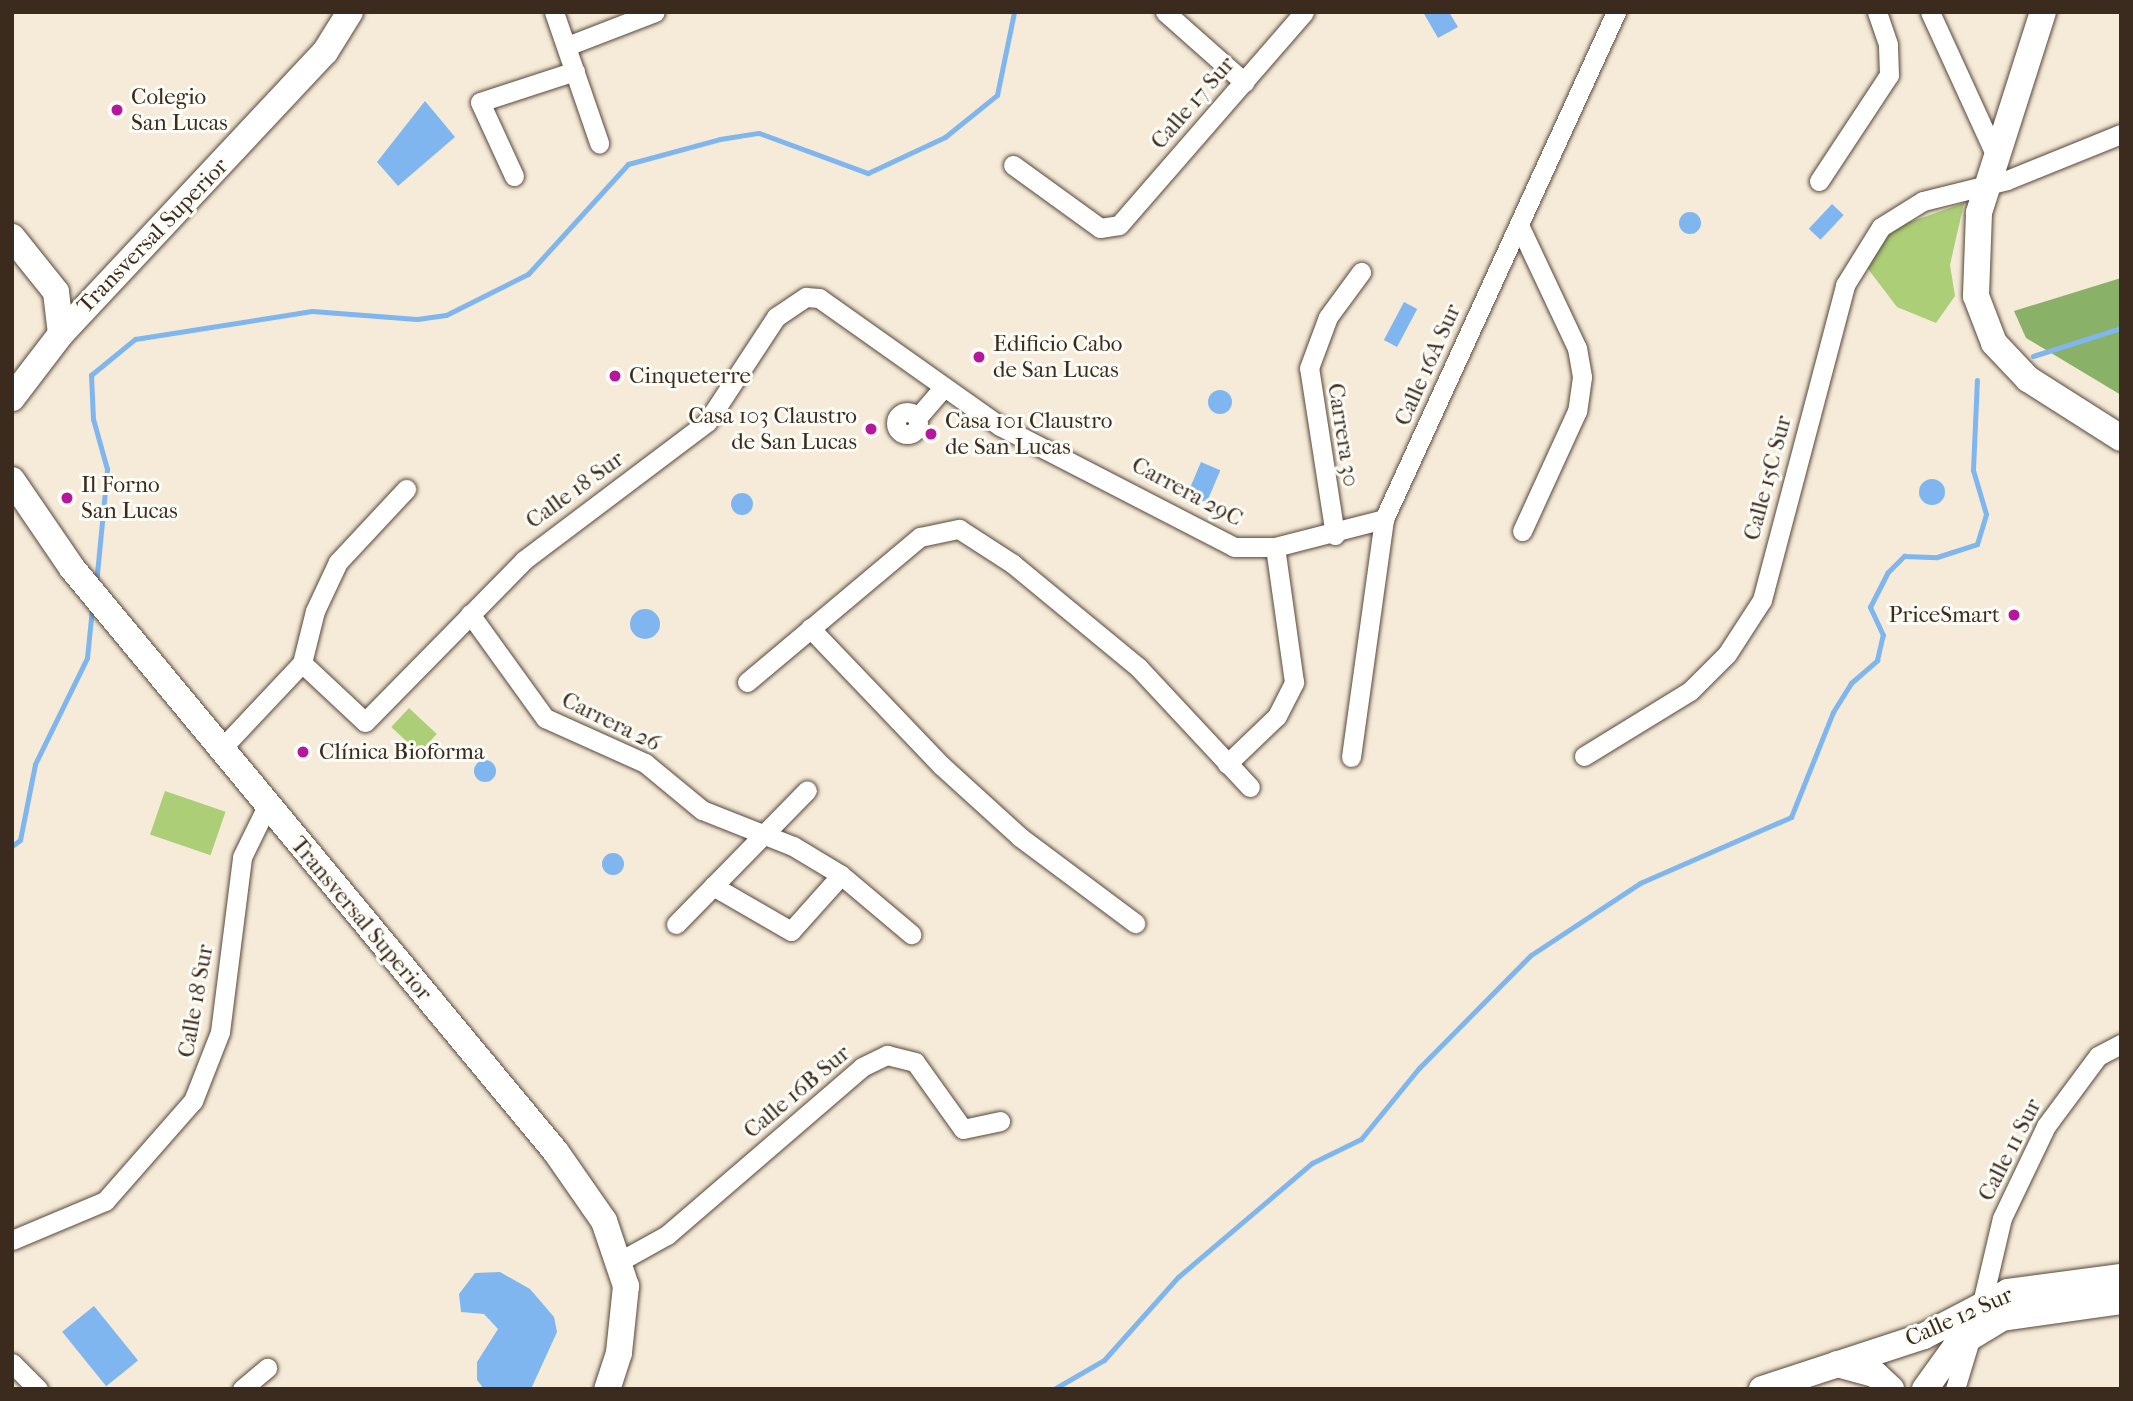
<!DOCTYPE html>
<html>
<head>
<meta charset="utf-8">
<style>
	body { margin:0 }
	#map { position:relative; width:2133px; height:1401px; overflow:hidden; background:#f6ebd8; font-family:"IM FELL French Canon",serif }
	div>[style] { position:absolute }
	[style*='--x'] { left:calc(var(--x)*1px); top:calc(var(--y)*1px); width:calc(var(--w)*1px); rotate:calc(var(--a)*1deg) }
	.green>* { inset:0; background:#acce77; transform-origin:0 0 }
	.forest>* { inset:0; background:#89b168 }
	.water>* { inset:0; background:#7fb6ef; transform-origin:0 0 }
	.round { border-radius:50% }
	.stream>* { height:5px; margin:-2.5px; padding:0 2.5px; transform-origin:2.5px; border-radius:2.5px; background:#7fb6ef }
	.roads { filter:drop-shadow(0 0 2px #57473a) drop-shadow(0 0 2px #57473a) }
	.street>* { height:19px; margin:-9.5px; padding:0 9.5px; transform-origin:9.5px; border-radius:9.5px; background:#fff }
	.street>.ring { margin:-9.5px; padding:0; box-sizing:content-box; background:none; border:19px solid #fff; border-radius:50% }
	.secondary>* { height:26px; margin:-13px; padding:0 13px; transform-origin:13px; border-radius:13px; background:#fff }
	.dots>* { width:19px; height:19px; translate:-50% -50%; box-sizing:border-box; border:4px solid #fdfcf7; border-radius:50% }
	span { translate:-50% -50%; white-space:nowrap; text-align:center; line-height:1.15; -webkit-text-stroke:6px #fdfcf7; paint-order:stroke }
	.poi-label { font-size:23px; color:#3b2a1e }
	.left { translate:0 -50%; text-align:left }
	.right { translate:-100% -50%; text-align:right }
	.street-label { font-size:23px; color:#3b2a1e }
	.frame { position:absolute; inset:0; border:14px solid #3b2a1e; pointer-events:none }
</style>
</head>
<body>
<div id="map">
	<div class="green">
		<div style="clip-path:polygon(1964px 203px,1950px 265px,1955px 296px,1936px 323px,1897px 307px,1862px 261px,1887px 230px)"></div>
		<div style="left:409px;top:708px;width:38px;height:26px;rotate:43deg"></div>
		<div style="left:165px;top:791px;width:64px;height:46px;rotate:19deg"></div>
	</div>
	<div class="forest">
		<div style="clip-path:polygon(2121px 278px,2121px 395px,2026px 338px,2014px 311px)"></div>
	</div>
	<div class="water">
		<div style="clip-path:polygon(1423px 12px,1449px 12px,1458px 27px,1438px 38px)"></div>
		<div style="clip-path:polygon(425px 101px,455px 137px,398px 186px,377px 162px)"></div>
		<div style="left:1832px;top:204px;width:16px;height:34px;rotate:43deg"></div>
		<div class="round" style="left:1679px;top:212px;width:22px;height:22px"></div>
		<div style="left:1404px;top:302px;width:15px;height:43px;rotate:28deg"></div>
		<div class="round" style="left:1208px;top:390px;width:24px;height:24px"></div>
		<div style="left:1201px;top:462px;width:21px;height:35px;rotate:23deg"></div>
		<div class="round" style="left:1919px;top:479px;width:26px;height:26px"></div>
		<div class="round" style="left:731px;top:493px;width:22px;height:22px"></div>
		<div class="round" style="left:630px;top:609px;width:30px;height:30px"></div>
		<div class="round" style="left:474px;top:760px;width:22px;height:22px"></div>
		<div class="round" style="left:602px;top:853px;width:22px;height:22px"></div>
		<div style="clip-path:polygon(500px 1272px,530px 1289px,554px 1317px,557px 1332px,531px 1389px,484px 1389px,477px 1380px,477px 1362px,498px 1329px,484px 1314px,461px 1312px,459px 1294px,475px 1273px)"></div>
		<div style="left:94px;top:1306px;width:70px;height:41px;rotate:51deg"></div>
	</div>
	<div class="stream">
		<div style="--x:2033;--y:356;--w:92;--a:-17.7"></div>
		<div style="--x:96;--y:584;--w:116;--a:-84.5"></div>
		<div style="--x:107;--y:469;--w:52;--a:-105.6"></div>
		<div style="--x:93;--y:419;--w:44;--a:-92.6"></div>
		<div style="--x:91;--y:375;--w:57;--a:-39.3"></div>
		<div style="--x:135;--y:339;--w:179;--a:-9"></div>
		<div style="--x:312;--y:311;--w:105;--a:4.4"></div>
		<div style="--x:417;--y:319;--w:29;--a:-8"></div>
		<div style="--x:446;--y:315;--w:92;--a:-26.6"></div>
		<div style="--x:528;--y:274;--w:149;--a:-47.7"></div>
		<div style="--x:628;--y:164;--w:95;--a:-15.2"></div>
		<div style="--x:720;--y:139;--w:39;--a:-9"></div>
		<div style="--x:759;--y:133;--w:116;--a:20.2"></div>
		<div style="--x:868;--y:173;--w:85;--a:-25.1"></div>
		<div style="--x:945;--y:137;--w:67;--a:-38.9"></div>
		<div style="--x:997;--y:95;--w:85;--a:-78.4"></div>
		<div style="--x:12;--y:846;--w:10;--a:-37"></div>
		<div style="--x:20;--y:840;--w:77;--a:-78.8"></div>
		<div style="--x:35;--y:764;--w:118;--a:-63.9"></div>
		<div style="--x:87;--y:658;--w:50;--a:-84.3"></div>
		<div style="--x:1054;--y:1389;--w:58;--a:-30.1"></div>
		<div style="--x:1104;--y:1360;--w:111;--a:-48.3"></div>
		<div style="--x:1178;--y:1277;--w:176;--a:-40.4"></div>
		<div style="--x:1312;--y:1163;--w:55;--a:-26.1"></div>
		<div style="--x:1361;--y:1139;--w:92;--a:-50.8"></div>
		<div style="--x:1419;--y:1068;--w:159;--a:-45.3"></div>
		<div style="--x:1531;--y:955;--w:131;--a:-33.4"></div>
		<div style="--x:1640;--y:883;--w:165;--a:-23.6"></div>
		<div style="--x:1791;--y:817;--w:113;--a:-68.2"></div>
		<div style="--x:1833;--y:712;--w:34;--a:-58"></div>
		<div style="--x:1851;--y:683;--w:35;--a:-41"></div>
		<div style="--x:1877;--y:660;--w:26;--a:-77"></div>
		<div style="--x:1883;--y:635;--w:31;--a:-115"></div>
		<div style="--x:1870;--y:607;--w:39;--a:-63"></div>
		<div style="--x:1888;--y:572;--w:23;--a:-45"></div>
		<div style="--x:1904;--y:556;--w:33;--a:2"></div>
		<div style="--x:1937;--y:557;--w:42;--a:-18"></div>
		<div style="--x:1977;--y:544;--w:31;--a:-73"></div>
		<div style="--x:1986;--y:514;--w:46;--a:-106.5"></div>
		<div style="--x:1973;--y:470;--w:90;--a:-87.5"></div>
	</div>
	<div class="roads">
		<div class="street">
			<div style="--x:554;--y:12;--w:139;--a:71"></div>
			<div style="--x:1165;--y:12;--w:106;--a:41.5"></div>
			<div style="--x:1930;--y:12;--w:156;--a:65.4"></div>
			<div style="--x:567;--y:46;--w:94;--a:-21.1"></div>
			<div style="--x:1013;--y:165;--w:107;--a:35.9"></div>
			<div style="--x:1100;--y:228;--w:19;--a:-9"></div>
			<div style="--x:1119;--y:225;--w:282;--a:-49"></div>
			<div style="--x:514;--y:176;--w:81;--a:-114.7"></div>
			<div style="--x:480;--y:102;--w:100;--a:-18.1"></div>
			<div style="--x:1819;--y:181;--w:127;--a:-56.6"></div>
			<div style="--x:1889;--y:75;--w:31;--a:-92"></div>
			<div style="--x:1888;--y:44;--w:34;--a:-109"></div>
			<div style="--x:1519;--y:225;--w:136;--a:64.8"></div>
			<div style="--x:1577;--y:348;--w:29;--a:80"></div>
			<div style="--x:1582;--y:377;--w:34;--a:98"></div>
			<div style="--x:1577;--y:411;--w:132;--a:114.6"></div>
			<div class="ring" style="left:896px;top:412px;width:3px;height:3px"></div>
			<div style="--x:917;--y:418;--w:37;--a:-49"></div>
			<div style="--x:1335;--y:535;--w:169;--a:-98.8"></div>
			<div style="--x:1309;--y:368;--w:54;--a:-69.6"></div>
			<div style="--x:1328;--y:317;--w:56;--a:-53.7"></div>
			<div style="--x:470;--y:614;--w:128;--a:54.2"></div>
			<div style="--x:545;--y:718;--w:110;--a:24.2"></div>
			<div style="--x:645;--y:763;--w:74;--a:39.5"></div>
			<div style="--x:702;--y:810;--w:98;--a:21.6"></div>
			<div style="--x:793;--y:846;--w:56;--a:31.1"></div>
			<div style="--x:841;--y:875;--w:92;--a:40.1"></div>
			<div style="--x:810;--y:628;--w:191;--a:46.3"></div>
			<div style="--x:942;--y:766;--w:105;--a:42.3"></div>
			<div style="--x:1020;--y:837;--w:144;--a:36.8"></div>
			<div style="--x:302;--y:663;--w:86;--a:43.1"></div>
			<div style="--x:365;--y:722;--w:227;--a:-45.5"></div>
			<div style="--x:524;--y:560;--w:229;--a:-37"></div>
			<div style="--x:707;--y:422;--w:126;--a:-56.7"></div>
			<div style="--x:776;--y:317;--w:36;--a:-34"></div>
			<div style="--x:806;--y:297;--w:13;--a:4"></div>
			<div style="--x:819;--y:298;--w:222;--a:35.3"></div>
			<div style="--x:1000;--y:426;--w:263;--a:27.3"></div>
			<div style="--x:1234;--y:547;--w:41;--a:0"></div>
			<div style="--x:1275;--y:547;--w:113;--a:-14.4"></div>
			<div style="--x:747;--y:682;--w:226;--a:-40"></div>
			<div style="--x:920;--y:537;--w:40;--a:-12"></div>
			<div style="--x:959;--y:529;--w:64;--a:32.9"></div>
			<div style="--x:1013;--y:564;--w:162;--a:39.5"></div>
			<div style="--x:1138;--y:667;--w:164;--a:47"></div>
			<div style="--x:222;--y:748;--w:117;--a:-46.7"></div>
			<div style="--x:302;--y:663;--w:54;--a:-76"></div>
			<div style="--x:315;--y:611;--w:54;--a:-64.9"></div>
			<div style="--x:338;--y:562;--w:100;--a:-47"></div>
			<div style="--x:1584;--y:756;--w:124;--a:-31.5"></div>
			<div style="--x:1690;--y:691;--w:52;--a:-45"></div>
			<div style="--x:1727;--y:654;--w:64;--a:-57.1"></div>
			<div style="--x:1762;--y:600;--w:326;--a:-75.2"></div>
			<div style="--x:1845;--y:285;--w:68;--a:-58.2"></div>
			<div style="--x:1881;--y:227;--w:49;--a:-31.8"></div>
			<div style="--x:1923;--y:201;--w:87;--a:-14"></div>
			<div style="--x:2007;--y:180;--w:123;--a:-22"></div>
			<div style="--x:1351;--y:757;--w:240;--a:-82.1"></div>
			<div style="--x:1384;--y:519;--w:558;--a:-65.41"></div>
			<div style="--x:1227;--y:764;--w:69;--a:-43.8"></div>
			<div style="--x:1277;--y:716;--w:38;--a:-63"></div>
			<div style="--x:1294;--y:682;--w:136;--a:-98"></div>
			<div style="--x:713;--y:886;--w:90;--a:30"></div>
			<div style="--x:791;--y:931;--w:75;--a:-48.2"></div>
			<div style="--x:676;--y:924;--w:187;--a:-45.6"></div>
			<div style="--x:12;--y:1240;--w:101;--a:-22.8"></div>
			<div style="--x:105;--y:1201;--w:133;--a:-48.7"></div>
			<div style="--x:193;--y:1101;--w:74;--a:-68.6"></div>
			<div style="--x:220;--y:1032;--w:176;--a:-82.8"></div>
			<div style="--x:242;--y:857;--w:57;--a:-63.9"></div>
			<div style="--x:620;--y:1261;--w:54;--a:-29"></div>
			<div style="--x:667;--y:1235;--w:257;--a:-40.7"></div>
			<div style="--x:862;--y:1067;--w:28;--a:-26"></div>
			<div style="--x:887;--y:1055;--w:29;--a:14"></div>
			<div style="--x:915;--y:1062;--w:82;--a:54.4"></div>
			<div style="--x:963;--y:1129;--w:38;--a:-12"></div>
			<div style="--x:1982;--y:1303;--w:87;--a:-76.8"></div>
			<div style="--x:2002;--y:1218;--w:102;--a:-64.4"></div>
			<div style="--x:2046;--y:1126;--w:87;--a:-53.4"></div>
			<div style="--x:2098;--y:1056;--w:26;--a:-28"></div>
			<div style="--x:12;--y:1363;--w:37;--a:45"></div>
			<div style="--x:242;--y:1389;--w:33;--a:-40"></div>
			<div style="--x:1955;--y:1389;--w:59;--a:-73.1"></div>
		</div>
		<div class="secondary">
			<div style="--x:2043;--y:12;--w:211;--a:107.7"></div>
			<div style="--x:1979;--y:213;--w:83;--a:92.1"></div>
			<div style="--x:1976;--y:296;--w:50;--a:69"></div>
			<div style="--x:1994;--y:343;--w:50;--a:46.6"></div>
			<div style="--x:2028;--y:379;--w:110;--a:32.4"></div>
			<div style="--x:12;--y:237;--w:70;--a:51.3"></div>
			<div style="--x:56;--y:292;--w:42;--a:83.2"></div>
			<div style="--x:12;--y:398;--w:81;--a:-52.6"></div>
			<div style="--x:61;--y:334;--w:386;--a:-46.9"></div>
			<div style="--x:325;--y:52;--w:47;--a:-58"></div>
			<div style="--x:12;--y:480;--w:107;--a:55.7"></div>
			<div style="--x:72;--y:568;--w:758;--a:50.35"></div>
			<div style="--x:556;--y:1152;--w:84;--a:55.2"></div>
			<div style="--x:604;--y:1221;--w:69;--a:71.3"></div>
			<div style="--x:626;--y:1286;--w:67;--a:96"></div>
			<div style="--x:619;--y:1353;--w:38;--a:108"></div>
			<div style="--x:1837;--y:1364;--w:39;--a:15"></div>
			<div style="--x:1875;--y:1374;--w:22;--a:43"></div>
			<div style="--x:1762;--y:1389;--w:170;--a:-18.1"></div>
			<div style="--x:1924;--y:1336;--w:95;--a:-27.6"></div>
			<div style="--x:2008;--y:1292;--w:114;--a:-7.6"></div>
			<div style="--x:1925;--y:1389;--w:53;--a:-54.2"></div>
			<div style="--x:1956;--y:1346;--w:54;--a:-31.3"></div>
			<div style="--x:2002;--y:1318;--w:120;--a:-8.1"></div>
		</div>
	</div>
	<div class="dots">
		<div style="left:117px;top:110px;background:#b5179e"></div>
		<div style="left:979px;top:357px;background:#b5179e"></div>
		<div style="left:615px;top:376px;background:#b5179e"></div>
		<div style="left:871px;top:429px;background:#b5179e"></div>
		<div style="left:931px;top:434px;background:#b5179e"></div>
		<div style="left:67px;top:498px;background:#b5179e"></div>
		<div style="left:2014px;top:615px;background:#b5179e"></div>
		<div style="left:303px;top:752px;background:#b5179e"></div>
	</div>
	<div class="poi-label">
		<span class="left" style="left:131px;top:110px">Colegio<br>San Lucas</span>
		<span class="left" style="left:993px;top:357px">Edificio Cabo<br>de San Lucas</span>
		<span class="left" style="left:629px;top:376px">Cinqueterre</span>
		<span class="right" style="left:857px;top:429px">Casa 103 Claustro<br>de San Lucas</span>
		<span class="left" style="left:945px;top:434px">Casa 101 Claustro<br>de San Lucas</span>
		<span class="left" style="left:81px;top:498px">Il Forno<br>San Lucas</span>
		<span class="right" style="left:2000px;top:615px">PriceSmart</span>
		<span class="left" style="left:319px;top:752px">Clínica Bioforma</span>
	</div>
	<div class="street-label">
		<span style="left:1193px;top:103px;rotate:-49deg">Calle 17 Sur</span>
		<span style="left:153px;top:236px;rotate:-46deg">Transversal Superior</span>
		<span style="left:1428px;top:365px;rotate:-66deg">Calle 16A Sur</span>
		<span style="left:1343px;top:435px;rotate:81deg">Carrera 30</span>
		<span style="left:1768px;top:478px;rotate:-75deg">Calle 15C Sur</span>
		<span style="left:575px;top:490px;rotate:-36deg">Calle 18 Sur</span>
		<span style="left:1187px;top:492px;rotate:28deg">Carrera 29C</span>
		<span style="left:611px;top:722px;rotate:26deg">Carrera 26</span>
		<span style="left:361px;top:919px;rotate:50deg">Transversal Superior</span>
		<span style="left:196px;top:1001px;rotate:-80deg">Calle 18 Sur</span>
		<span style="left:797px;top:1092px;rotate:-40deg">Calle 16B Sur</span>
		<span style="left:2010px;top:1150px;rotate:-63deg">Calle 11 Sur</span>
		<span style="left:1959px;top:1317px;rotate:-24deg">Calle 12 Sur</span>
	</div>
	<div class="frame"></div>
</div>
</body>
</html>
